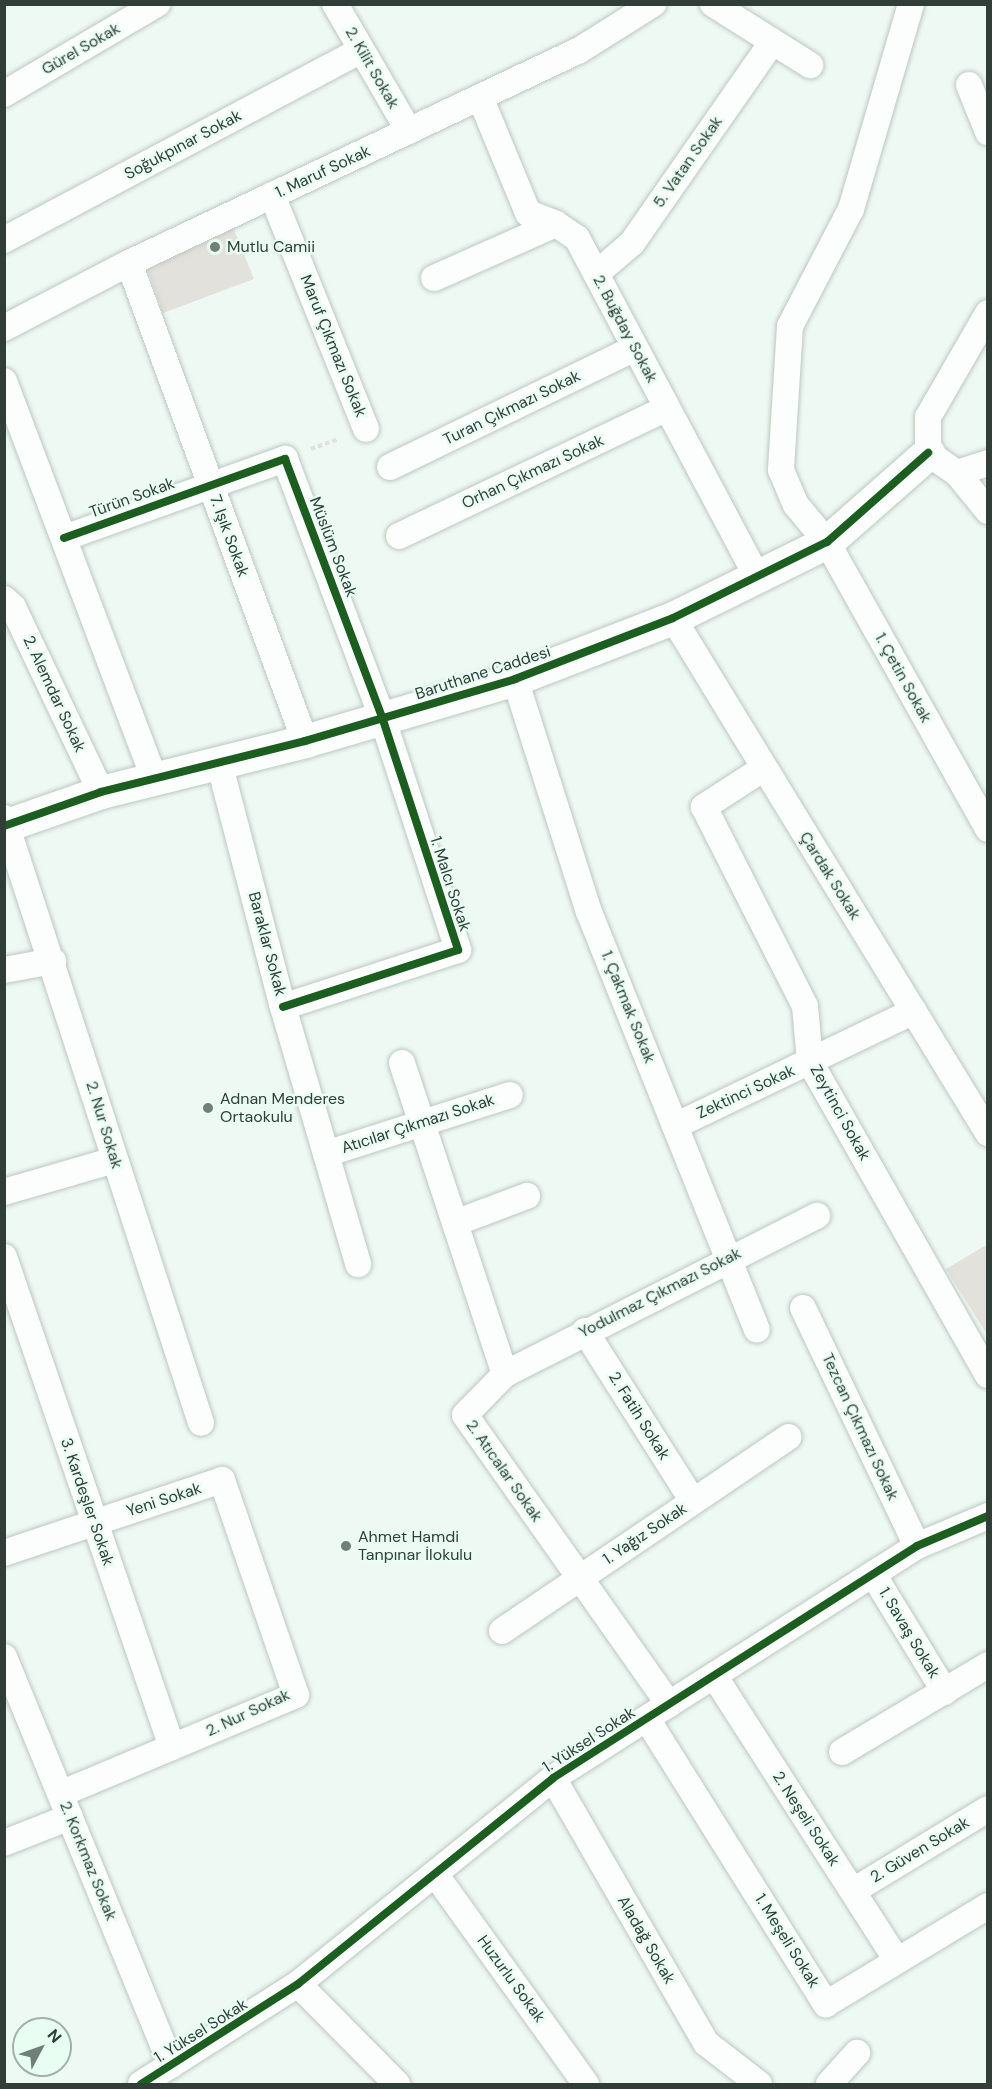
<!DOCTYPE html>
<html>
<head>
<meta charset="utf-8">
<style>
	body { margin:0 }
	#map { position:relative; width:992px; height:2089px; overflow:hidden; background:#eef9f3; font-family:"DM Sans",sans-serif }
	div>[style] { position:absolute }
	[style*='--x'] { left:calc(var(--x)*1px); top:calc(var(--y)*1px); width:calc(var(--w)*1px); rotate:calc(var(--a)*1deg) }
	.building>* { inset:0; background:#e2e1dc }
	.path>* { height:4px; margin-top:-2px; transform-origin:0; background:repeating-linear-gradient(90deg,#dfe2e0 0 4.5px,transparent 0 7.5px) }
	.roads { filter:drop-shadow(0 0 2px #bcc7c1) drop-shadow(0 0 2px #bcc7c1) }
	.street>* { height:26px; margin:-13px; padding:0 13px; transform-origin:13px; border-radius:13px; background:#fcfefd }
	.secondary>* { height:33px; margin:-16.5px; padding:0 16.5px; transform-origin:16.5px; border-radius:16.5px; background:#fcfefd }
	.cycleway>* { height:8px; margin:-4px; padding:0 4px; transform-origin:4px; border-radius:4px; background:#1b5e20 }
	.dots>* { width:16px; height:16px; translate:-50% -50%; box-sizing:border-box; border:3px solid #e9fef3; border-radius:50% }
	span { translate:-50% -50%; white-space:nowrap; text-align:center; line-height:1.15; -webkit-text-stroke:4.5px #e9fef3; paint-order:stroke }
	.street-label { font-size:16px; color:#303e37 }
	.poi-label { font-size:16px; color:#303e37 }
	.left { translate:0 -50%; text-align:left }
	.frame { position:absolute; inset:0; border:6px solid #303e37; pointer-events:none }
	.north { position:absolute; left:12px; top:2017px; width:60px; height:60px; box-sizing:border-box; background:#e9fef3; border:2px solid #9fb1a8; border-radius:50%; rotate:49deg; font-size:16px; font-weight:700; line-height:24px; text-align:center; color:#303e37 }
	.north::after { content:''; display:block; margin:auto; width:21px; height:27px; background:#727f79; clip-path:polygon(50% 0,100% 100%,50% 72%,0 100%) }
</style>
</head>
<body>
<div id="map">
	<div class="building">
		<div style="clip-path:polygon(232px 225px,254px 279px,163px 313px,148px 270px)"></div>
		<div style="clip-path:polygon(988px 1244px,988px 1336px,946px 1269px)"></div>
	</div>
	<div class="path">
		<div style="--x:311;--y:449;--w:29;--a:-20"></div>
	</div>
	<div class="roads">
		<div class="street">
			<div style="--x:335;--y:4;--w:147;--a:59.8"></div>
			<div style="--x:713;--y:4;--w:115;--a:32.2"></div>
			<div style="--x:911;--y:4;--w:214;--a:106.3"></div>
			<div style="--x:851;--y:209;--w:132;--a:117.5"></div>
			<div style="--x:790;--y:326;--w:144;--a:93.6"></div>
			<div style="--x:781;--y:470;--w:38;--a:67"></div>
			<div style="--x:796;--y:505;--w:48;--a:50"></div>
			<div style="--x:827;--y:542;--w:329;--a:60.7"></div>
			<div style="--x:969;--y:85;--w:51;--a:68"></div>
			<div style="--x:4;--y:94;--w:178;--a:-30.5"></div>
			<div style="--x:480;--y:97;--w:126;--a:67.5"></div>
			<div style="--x:528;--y:213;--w:30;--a:21"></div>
			<div style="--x:556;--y:224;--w:25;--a:34"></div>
			<div style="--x:577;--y:238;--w:386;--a:62"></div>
			<div style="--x:272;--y:195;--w:252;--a:68.1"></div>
			<div style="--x:4;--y:240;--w:404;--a:-28"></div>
			<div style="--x:129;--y:263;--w:509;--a:69.79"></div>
			<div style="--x:596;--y:274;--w:48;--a:-40.7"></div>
			<div style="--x:632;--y:243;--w:245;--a:-55.1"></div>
			<div style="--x:434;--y:278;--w:133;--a:-23.9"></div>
			<div style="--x:988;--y:313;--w:120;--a:120"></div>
			<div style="--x:928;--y:417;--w:36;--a:90"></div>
			<div style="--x:928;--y:453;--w:35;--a:35"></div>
			<div style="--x:957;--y:473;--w:33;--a:-18"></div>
			<div style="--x:4;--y:328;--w:141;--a:-27.5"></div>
			<div style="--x:129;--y:263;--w:497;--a:-25.3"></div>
			<div style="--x:578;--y:51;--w:89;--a:-32.1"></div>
			<div style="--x:4;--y:381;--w:423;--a:69.3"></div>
			<div style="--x:390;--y:467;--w:272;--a:-25.9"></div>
			<div style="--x:957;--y:473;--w:49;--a:50.8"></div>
			<div style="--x:399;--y:536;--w:297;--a:-25.5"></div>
			<div style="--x:64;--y:538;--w:235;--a:-19.7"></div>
			<div style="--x:285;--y:459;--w:279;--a:69.4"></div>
			<div style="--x:383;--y:720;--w:242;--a:71.9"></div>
			<div style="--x:458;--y:950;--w:184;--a:162"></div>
			<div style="--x:4;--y:599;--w:12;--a:42"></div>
			<div style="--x:13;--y:607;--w:205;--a:64.6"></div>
			<div style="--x:673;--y:618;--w:604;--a:58.55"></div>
			<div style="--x:515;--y:679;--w:244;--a:72.4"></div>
			<div style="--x:589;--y:912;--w:450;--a:68.1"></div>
			<div style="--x:219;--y:762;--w:253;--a:75.4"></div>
			<div style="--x:283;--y:1007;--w:268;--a:73.7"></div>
			<div style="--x:764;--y:768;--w:72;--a:147"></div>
			<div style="--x:704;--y:807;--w:223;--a:63.1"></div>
			<div style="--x:805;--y:1006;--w:56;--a:84.9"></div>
			<div style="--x:810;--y:1062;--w:360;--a:60.4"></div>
			<div style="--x:4;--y:818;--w:636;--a:71.96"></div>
			<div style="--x:4;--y:970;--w:50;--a:-10.4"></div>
			<div style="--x:402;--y:1063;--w:328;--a:71.7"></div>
			<div style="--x:505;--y:1374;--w:57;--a:134.3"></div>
			<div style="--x:465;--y:1415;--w:354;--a:54.8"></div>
			<div style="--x:675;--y:1126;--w:265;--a:-25.7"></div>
			<div style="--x:326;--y:1154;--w:193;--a:-17.8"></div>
			<div style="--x:4;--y:1192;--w:115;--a:-16.2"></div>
			<div style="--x:455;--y:1223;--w:77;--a:-20.6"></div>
			<div style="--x:4;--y:1257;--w:518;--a:71.08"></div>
			<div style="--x:803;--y:1308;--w:264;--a:64.4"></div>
			<div style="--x:585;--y:1331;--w:201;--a:57.6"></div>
			<div style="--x:505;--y:1374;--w:350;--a:-26.9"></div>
			<div style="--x:4;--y:1553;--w:230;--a:-18.5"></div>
			<div style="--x:222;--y:1480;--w:227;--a:71"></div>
			<div style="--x:296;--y:1695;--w:255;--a:157.2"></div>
			<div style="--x:873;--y:1574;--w:138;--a:58.6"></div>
			<div style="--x:502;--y:1631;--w:346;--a:-34.1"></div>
			<div style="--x:4;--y:1657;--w:441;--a:67.7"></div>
			<div style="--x:715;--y:1677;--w:337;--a:57.3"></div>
			<div style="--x:647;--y:1719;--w:337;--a:57.9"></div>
			<div style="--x:826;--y:2004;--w:189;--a:-31.2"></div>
			<div style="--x:842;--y:1752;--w:170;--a:-30.8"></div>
			<div style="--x:553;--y:1778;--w:306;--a:60"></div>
			<div style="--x:706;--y:2043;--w:67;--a:37.7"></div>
			<div style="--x:4;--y:1843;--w:71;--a:-21.5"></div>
			<div style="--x:435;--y:1874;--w:259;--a:54.3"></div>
			<div style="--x:853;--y:1891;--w:158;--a:-31.3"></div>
			<div style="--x:298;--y:1984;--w:141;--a:45.3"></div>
			<div style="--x:141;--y:2084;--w:186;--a:-32.5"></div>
			<div style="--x:298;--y:1984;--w:328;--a:-38.9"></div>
			<div style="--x:553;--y:1778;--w:432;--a:-32.5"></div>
			<div style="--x:917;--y:1546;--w:77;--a:-22.9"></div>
			<div style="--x:829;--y:2084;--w:42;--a:-47.9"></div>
		</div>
		<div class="secondary">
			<div style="--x:4;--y:826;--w:103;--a:-19.3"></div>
			<div style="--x:101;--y:792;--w:210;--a:-14"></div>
			<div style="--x:305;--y:741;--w:219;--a:-16.4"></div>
			<div style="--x:515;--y:679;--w:169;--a:-21.1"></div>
			<div style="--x:673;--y:618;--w:172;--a:-26.3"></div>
			<div style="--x:827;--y:542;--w:135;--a:-41.4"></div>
		</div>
	</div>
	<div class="cycleway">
		<div style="--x:64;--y:538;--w:235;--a:-19.7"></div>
		<div style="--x:285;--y:459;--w:279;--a:69.4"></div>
		<div style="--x:383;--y:720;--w:242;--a:71.9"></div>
		<div style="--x:458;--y:950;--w:184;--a:162"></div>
		<div style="--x:4;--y:826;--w:103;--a:-19.3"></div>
		<div style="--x:101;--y:792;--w:210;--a:-14"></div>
		<div style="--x:305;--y:741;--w:219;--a:-16.4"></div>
		<div style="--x:515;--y:679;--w:169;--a:-21.1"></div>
		<div style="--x:673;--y:618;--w:172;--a:-26.3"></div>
		<div style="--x:827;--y:542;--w:135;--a:-41.4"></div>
		<div style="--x:141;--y:2084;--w:186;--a:-32.5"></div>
		<div style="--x:298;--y:1984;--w:328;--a:-38.9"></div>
		<div style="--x:553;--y:1778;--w:432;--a:-32.5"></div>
		<div style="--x:917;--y:1546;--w:77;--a:-22.9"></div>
	</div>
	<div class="dots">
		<div style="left:215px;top:247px;background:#727f79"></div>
		<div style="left:208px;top:1108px;background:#727f79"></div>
		<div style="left:346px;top:1546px;background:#727f79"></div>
	</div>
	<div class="street-label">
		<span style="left:81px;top:49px;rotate:-30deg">Gürel Sokak</span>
		<span style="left:372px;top:68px;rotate:60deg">2. Kilit Sokak</span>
		<span style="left:183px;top:145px;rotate:-28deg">Soğukpınar Sokak</span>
		<span style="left:688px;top:162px;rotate:-55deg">5. Vatan Sokak</span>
		<span style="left:323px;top:172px;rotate:-25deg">1. Maruf Sokak</span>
		<span style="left:625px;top:329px;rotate:62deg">2. Buğday Sokak</span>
		<span style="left:333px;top:346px;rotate:68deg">Maruf Çıkmazı Sokak</span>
		<span style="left:512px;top:408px;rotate:-26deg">Turan Çıkmazı Sokak</span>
		<span style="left:533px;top:472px;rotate:-25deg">Orhan Çıkmazı Sokak</span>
		<span style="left:132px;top:498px;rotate:-20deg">Türün Sokak</span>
		<span style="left:229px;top:536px;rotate:70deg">7. Işık Sokak</span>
		<span style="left:333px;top:547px;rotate:69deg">Müslüm Sokak</span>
		<span style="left:483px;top:673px;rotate:-18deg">Baruthane Caddesi</span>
		<span style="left:903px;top:678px;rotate:61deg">1. Çetin Sokak</span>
		<span style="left:54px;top:694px;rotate:65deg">2. Alemdar Sokak</span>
		<span style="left:830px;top:876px;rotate:58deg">Çardak Sokak</span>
		<span style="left:450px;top:884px;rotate:72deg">1. Malcı Sokak</span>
		<span style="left:267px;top:944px;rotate:75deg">Baraklar Sokak</span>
		<span style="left:628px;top:1007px;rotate:68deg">1. Çakmak Sokak</span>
		<span style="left:746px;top:1092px;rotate:-25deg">Zektinci Sokak</span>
		<span style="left:840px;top:1113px;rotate:61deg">Zeytinci Sokak</span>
		<span style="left:418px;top:1124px;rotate:-18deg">Atıcılar Çıkmazı Sokak</span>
		<span style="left:104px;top:1125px;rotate:73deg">2. Nur Sokak</span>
		<span style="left:660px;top:1293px;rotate:-27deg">Yodulmaz Çıkmazı Sokak</span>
		<span style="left:639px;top:1416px;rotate:58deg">2. Fatih Sokak</span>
		<span style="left:860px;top:1427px;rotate:65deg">Tezcan Çıkmazı Sokak</span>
		<span style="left:504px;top:1471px;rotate:55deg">2. Atıcalar Sokak</span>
		<span style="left:164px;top:1500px;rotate:-18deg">Yeni Sokak</span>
		<span style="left:87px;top:1502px;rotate:71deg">3. Kardeşler Sokak</span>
		<span style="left:645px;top:1534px;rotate:-34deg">1. Yağız Sokak</span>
		<span style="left:909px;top:1633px;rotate:59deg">1. Savaş Sokak</span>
		<span style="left:248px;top:1713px;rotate:-25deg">2. Nur Sokak</span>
		<span style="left:589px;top:1740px;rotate:-33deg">1. Yüksel Sokak</span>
		<span style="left:806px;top:1819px;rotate:57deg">2. Neşeli Sokak</span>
		<span style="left:920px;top:1850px;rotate:-31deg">2. Güven Sokak</span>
		<span style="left:88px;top:1861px;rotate:68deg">2. Korkmaz Sokak</span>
		<span style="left:646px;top:1940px;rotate:60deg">Aladağ Sokak</span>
		<span style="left:787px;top:1941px;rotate:58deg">1. Meşeli Sokak</span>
		<span style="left:511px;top:1979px;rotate:54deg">Huzurlu Sokak</span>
		<span style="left:201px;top:2031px;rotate:-32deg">1. Yüksel Sokak</span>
	</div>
	<div class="poi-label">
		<span class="left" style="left:227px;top:247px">Mutlu Camii</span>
		<span class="left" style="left:220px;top:1108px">Adnan Menderes<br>Ortaokulu</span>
		<span class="left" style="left:358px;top:1546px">Ahmet Hamdi<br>Tanpınar İlokulu</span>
	</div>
	<div class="frame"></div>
	<div class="north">N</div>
</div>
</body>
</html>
